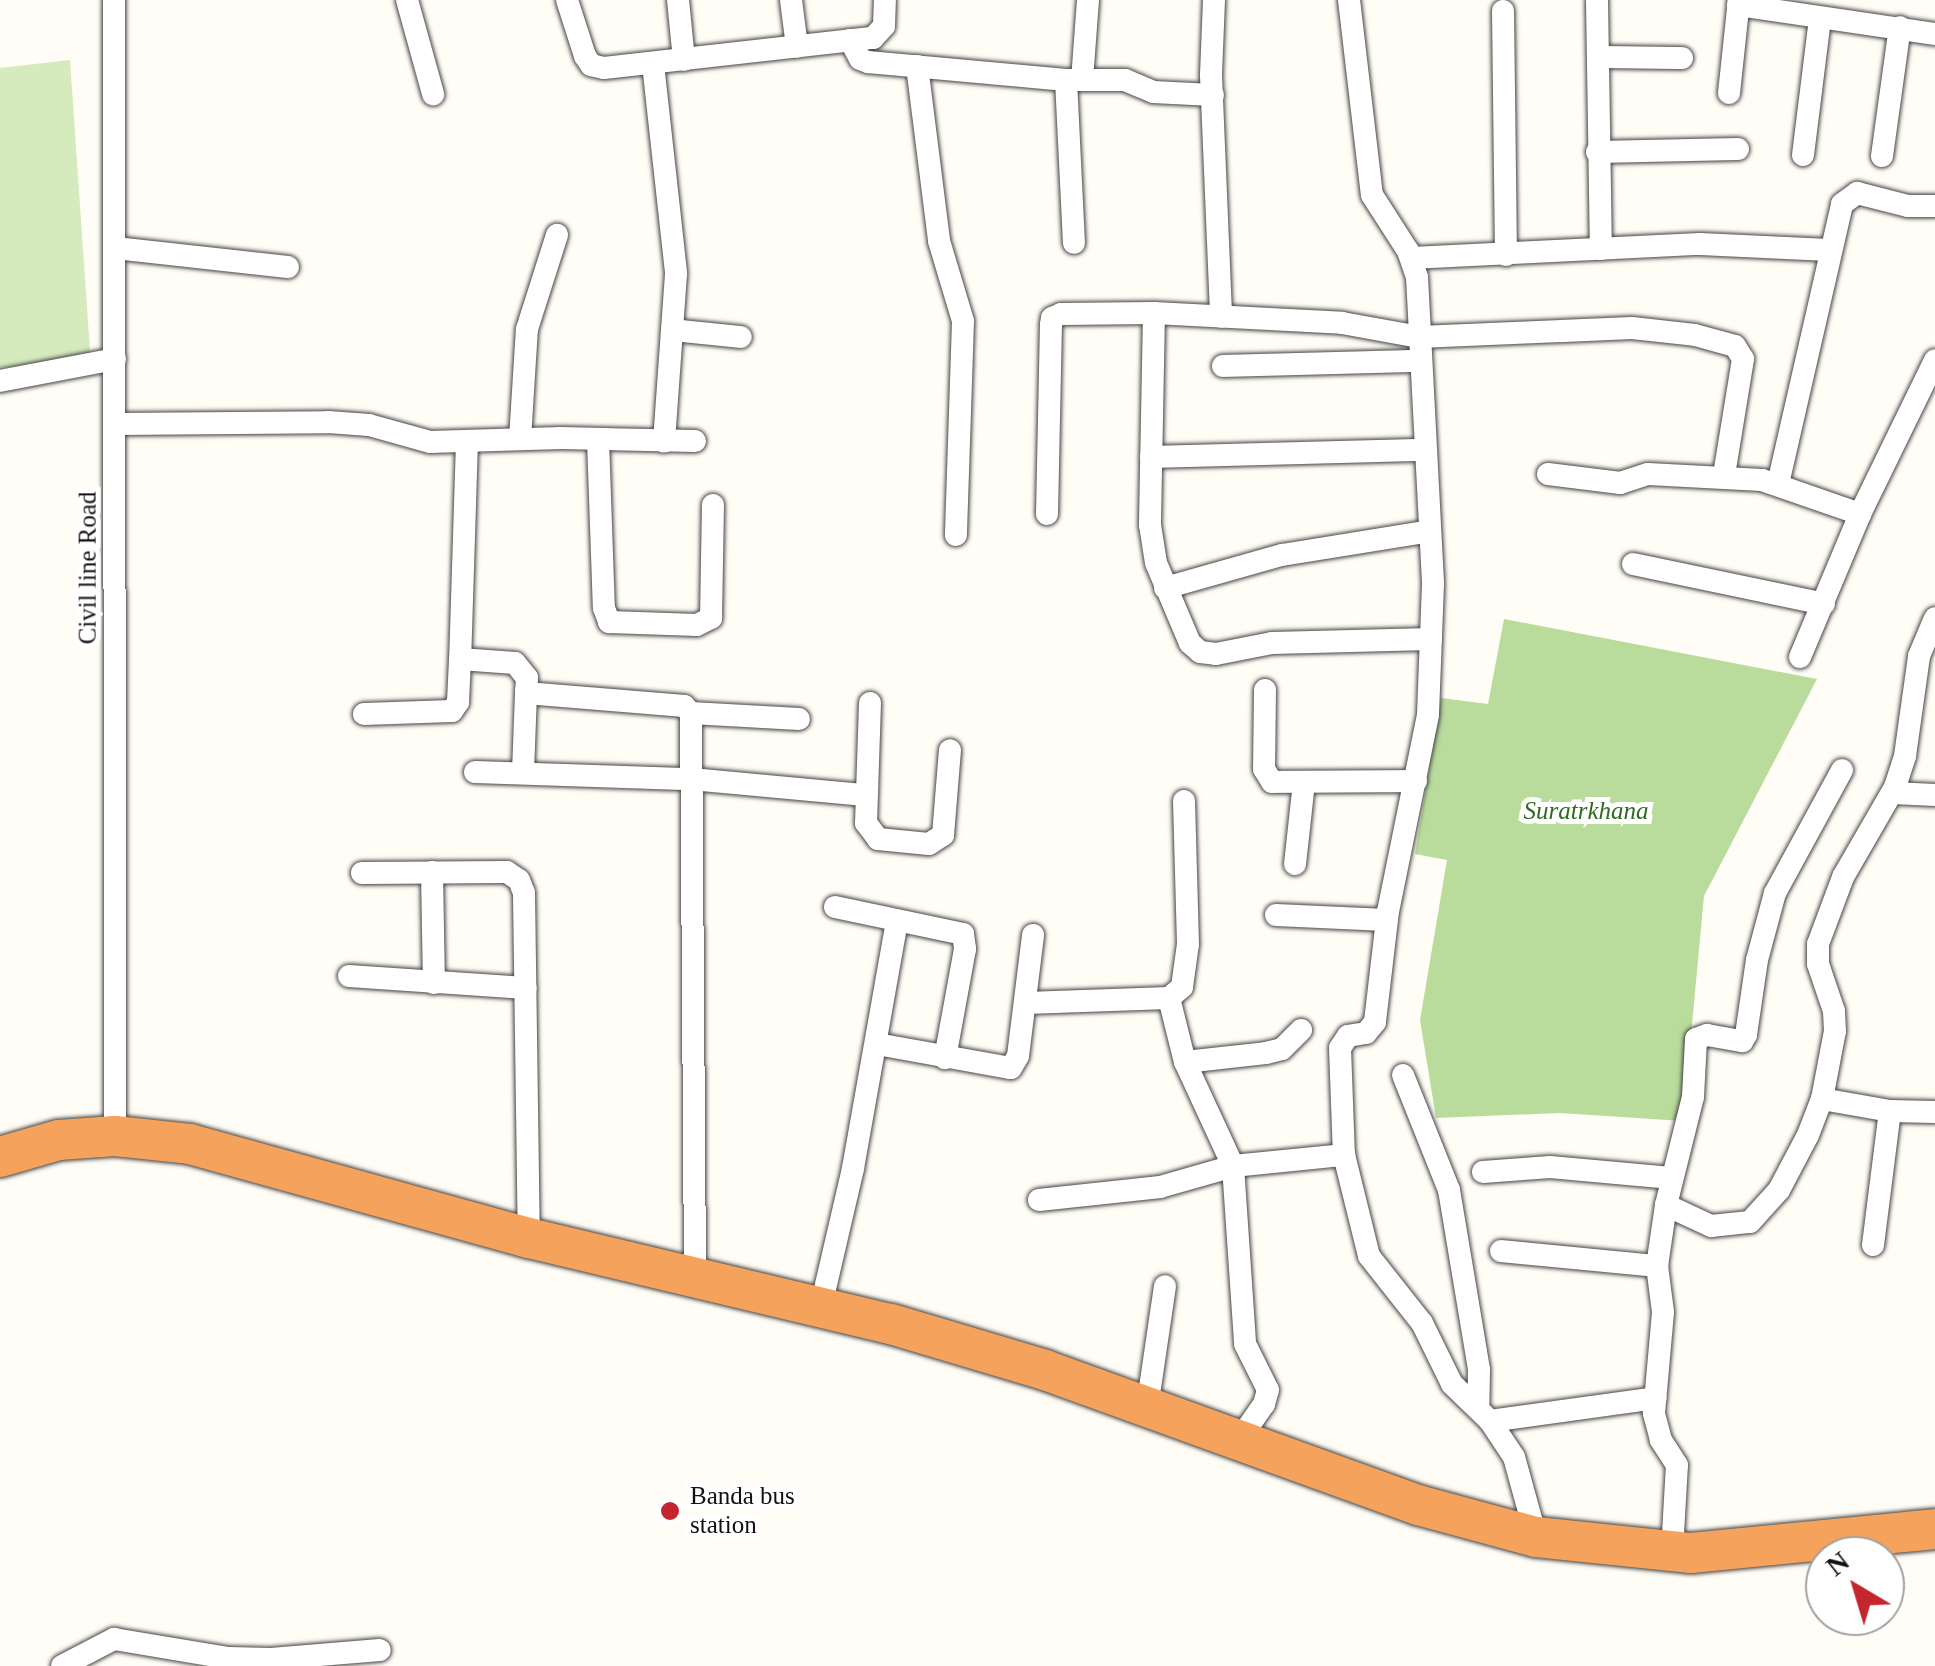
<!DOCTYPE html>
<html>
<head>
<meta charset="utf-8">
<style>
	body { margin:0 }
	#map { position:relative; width:1935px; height:1666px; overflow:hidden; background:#fffdf5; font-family:"Times New Roman",serif }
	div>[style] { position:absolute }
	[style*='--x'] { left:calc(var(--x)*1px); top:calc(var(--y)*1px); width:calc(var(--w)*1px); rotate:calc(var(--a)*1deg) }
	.green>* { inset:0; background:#d5ebbd }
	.forest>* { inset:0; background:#b9dc9c }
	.roads { filter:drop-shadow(0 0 2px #444) drop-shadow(0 0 2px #444) }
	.street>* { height:22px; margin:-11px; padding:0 11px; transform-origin:11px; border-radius:11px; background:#fff }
	.highway>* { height:40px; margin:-20px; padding:0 20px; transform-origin:20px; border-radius:20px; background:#f5a25d }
	.dots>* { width:28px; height:28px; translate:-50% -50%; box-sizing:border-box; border:5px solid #fff; border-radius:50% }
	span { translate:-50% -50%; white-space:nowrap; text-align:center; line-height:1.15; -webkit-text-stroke:10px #fff; paint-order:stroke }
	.street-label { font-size:25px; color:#111 }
	.park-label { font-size:25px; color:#2f6b1f; font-style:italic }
	.poi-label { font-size:25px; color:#111 }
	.left { translate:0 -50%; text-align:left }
	.north { position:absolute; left:1805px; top:1536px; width:100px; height:100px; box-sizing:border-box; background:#fff; border:2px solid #a0a0a0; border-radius:50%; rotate:322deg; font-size:28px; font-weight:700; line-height:40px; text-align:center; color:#111 }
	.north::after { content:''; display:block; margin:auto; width:35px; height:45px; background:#c4262e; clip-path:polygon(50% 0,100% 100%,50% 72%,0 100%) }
</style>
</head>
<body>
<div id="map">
	<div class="green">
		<div style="clip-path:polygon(70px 60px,91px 365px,0 367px,0 68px)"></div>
	</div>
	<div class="forest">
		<div style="clip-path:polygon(1504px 619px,1817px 679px,1704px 896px,1683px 1121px,1560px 1113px,1436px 1118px,1420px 1020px,1447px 860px,1415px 854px,1441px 698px,1488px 704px)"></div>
	</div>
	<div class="roads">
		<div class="street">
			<div style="--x:114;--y:0;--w:1136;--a:89.95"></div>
			<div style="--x:407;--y:0;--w:98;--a:74.5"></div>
			<div style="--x:567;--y:0;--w:59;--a:72.2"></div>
			<div style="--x:585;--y:56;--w:11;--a:56"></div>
			<div style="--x:591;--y:65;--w:13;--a:13"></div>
			<div style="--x:604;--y:68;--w:271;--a:-6.4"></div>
			<div style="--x:873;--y:38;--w:16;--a:-47"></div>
			<div style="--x:884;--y:26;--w:26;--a:-88"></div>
			<div style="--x:678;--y:0;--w:60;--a:84.3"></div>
			<div style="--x:791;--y:0;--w:47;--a:82.7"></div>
			<div style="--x:1214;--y:0;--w:75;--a:92.3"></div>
			<div style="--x:1211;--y:75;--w:242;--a:87.6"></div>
			<div style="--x:1349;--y:0;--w:196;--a:83.3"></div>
			<div style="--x:1372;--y:195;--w:67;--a:57.3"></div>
			<div style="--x:1408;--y:251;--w:28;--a:71"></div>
			<div style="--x:1417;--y:277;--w:307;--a:87"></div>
			<div style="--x:1433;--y:584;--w:131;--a:92.2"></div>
			<div style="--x:1428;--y:715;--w:200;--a:101.5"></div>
			<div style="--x:1388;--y:911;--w:112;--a:96.7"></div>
			<div style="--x:1375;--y:1022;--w:14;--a:129"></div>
			<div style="--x:1366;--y:1033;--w:18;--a:171"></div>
			<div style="--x:1348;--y:1036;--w:14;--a:124"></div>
			<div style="--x:1340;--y:1048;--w:107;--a:87.9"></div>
			<div style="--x:1344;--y:1155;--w:104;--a:76.1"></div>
			<div style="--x:1369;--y:1256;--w:85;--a:51.7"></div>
			<div style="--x:1422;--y:1323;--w:68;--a:63.8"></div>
			<div style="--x:1452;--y:1384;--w:53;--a:44.2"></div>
			<div style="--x:1490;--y:1421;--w:43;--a:56.3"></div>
			<div style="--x:1514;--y:1457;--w:83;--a:74.6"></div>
			<div style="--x:1597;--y:0;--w:249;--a:89.1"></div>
			<div style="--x:1738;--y:5;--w:199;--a:8.4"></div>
			<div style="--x:1503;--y:11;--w:244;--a:89.3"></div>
			<div style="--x:850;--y:40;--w:21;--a:62"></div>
			<div style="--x:860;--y:59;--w:9;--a:21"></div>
			<div style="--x:868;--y:62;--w:199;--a:5.2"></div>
			<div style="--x:1066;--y:80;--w:59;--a:0"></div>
			<div style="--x:1125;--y:80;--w:30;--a:23"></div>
			<div style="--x:1153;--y:92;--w:60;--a:2.9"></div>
			<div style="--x:1599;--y:57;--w:83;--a:0.7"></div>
			<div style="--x:653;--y:64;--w:211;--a:83.7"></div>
			<div style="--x:676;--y:274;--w:168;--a:94.1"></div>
			<div style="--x:917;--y:66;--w:176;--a:82.8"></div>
			<div style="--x:939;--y:241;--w:84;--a:73.3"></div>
			<div style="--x:963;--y:321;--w:214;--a:91.9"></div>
			<div style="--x:1066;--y:80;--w:163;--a:87.2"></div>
			<div style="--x:1082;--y:80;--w:80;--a:-85.7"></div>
			<div style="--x:1729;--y:93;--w:94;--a:-83.9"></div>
			<div style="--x:1597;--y:152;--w:141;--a:-1.2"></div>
			<div style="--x:1803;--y:155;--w:138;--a:-82.9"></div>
			<div style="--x:1882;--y:156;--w:130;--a:-82.1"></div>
			<div style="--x:115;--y:248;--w:174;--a:6.3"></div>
			<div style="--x:1411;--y:258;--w:289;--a:-2.8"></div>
			<div style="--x:1700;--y:244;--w:129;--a:2.7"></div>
			<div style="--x:1154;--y:313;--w:212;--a:91.1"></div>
			<div style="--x:1150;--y:525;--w:38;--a:81"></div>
			<div style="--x:1156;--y:563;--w:87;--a:67"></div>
			<div style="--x:1190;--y:643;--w:13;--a:42"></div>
			<div style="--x:1200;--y:652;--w:16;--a:7"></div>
			<div style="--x:1216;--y:654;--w:57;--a:-11.1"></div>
			<div style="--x:1272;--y:643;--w:159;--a:-1.4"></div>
			<div style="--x:672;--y:330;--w:69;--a:5.8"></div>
			<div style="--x:1223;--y:366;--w:197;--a:-1.5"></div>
			<div style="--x:0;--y:381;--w:117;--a:-10.8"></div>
			<div style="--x:115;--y:424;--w:213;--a:-0.5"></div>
			<div style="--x:328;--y:422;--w:41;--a:4.2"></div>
			<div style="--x:369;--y:425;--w:63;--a:15.6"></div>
			<div style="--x:430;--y:442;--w:131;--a:-1.7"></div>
			<div style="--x:561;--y:438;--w:134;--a:1.3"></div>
			<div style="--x:520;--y:439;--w:110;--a:-86.4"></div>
			<div style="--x:527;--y:329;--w:99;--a:-72.3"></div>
			<div style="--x:598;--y:440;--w:168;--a:88"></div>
			<div style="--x:604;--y:608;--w:15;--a:70"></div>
			<div style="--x:609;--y:622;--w:88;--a:2"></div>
			<div style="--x:697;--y:625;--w:16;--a:-27"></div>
			<div style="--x:711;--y:618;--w:113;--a:-89"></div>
			<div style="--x:467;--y:441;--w:218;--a:91.8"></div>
			<div style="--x:460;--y:659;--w:55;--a:4.2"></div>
			<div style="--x:515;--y:663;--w:19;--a:51"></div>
			<div style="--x:527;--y:678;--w:15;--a:94"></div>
			<div style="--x:526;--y:693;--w:159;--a:4.7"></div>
			<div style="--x:684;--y:706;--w:10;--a:45"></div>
			<div style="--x:691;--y:713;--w:561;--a:89.59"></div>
			<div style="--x:1151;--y:457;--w:273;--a:-1.5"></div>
			<div style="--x:1548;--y:474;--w:73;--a:7.1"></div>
			<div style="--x:1620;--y:483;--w:29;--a:-18"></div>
			<div style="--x:1648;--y:474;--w:114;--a:3"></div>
			<div style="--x:1762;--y:480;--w:104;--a:19.1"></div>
			<div style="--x:1778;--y:484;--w:287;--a:-77.1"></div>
			<div style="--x:1842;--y:204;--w:19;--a:-36"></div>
			<div style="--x:1857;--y:193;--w:53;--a:14.3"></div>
			<div style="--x:1908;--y:206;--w:27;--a:0"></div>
			<div style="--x:1047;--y:514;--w:189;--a:-88.8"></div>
			<div style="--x:1051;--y:325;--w:7;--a:-82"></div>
			<div style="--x:1052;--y:318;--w:10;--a:-24"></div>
			<div style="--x:1061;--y:314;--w:93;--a:-0.6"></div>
			<div style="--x:1154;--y:313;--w:188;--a:3"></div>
			<div style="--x:1342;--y:323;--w:78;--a:10.3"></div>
			<div style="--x:1419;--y:337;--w:213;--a:-2.4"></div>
			<div style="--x:1632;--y:328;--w:63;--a:6.3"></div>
			<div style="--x:1695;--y:335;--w:41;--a:15.4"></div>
			<div style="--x:1735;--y:346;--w:15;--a:58"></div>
			<div style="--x:1743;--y:359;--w:118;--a:99.3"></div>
			<div style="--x:1633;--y:564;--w:195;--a:11.8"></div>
			<div style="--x:1165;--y:588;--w:122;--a:-15.8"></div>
			<div style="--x:1282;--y:555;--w:150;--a:-9.2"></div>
			<div style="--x:1800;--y:657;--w:155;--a:-67.2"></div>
			<div style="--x:1860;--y:514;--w:171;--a:-64"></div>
			<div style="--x:1265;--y:690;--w:79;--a:90.7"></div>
			<div style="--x:1264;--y:769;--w:15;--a:58"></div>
			<div style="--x:1272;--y:782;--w:144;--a:-0.4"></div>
			<div style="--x:870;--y:703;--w:120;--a:91.9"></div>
			<div style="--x:866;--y:823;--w:20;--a:53"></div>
			<div style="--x:878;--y:839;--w:51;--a:5.6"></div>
			<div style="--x:929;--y:844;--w:17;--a:-33"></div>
			<div style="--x:943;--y:835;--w:85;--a:-85.3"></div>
			<div style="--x:691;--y:713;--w:108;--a:3.2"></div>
			<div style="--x:364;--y:714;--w:88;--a:-2"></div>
			<div style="--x:452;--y:711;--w:11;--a:-56"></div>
			<div style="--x:458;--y:702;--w:43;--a:-87.3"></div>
			<div style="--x:475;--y:772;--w:216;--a:1.9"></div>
			<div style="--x:691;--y:779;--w:175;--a:5.3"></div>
			<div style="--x:523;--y:772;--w:79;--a:-87.8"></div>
			<div style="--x:1893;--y:793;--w:42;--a:2.7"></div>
			<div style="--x:1295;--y:864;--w:82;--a:-83.7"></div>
			<div style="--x:432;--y:872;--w:111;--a:89"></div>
			<div style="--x:362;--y:873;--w:145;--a:-0.4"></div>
			<div style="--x:507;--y:872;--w:14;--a:34"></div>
			<div style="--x:519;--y:880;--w:14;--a:69"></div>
			<div style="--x:524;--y:893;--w:345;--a:89.2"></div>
			<div style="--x:835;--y:907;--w:131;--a:11.9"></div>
			<div style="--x:963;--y:934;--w:15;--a:82"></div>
			<div style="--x:965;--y:949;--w:111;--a:100.4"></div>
			<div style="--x:1276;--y:915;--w:110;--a:2.6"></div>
			<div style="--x:349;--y:976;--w:177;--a:3.9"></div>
			<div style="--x:1169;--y:998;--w:66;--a:76"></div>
			<div style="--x:1185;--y:1062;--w:115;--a:65.2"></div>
			<div style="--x:1233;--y:1166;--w:178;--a:86.1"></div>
			<div style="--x:1245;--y:1344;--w:51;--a:63.4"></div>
			<div style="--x:1268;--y:1390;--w:15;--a:106"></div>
			<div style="--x:1264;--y:1404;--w:44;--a:124.8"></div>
			<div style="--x:1026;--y:1003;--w:143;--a:-2"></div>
			<div style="--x:1169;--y:998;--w:17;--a:-40"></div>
			<div style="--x:1182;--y:987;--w:43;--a:-82.1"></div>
			<div style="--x:1188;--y:944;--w:143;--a:-91.6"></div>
			<div style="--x:877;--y:1044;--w:136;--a:10.2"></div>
			<div style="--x:1011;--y:1068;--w:14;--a:-60"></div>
			<div style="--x:1018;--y:1056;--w:122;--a:-82.9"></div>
			<div style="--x:1185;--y:1062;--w:81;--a:-6.3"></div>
			<div style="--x:1266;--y:1053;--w:16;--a:-14"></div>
			<div style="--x:1282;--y:1049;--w:27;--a:-45"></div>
			<div style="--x:1403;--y:1075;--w:124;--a:68.2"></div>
			<div style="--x:1449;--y:1190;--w:182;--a:80.5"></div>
			<div style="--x:1479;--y:1370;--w:39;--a:91"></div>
			<div style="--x:1822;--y:1099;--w:69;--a:10"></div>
			<div style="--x:1890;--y:1111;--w:45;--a:1.3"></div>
			<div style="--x:1483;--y:1172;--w:67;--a:-4.3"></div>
			<div style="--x:1550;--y:1167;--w:122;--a:5.2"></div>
			<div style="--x:1039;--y:1200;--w:122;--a:-6.1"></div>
			<div style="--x:1160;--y:1187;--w:76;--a:-16"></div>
			<div style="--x:1233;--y:1166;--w:112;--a:-5.7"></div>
			<div style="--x:1666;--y:1205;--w:50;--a:25"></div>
			<div style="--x:1711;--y:1226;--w:39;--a:-6"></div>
			<div style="--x:1750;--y:1222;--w:43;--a:-47.8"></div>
			<div style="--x:1779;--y:1190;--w:62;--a:-62.2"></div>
			<div style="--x:1808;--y:1135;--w:39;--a:-69"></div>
			<div style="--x:1822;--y:1099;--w:69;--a:-79.2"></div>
			<div style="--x:1835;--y:1031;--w:20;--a:-93"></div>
			<div style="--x:1834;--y:1011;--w:50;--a:-108.8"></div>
			<div style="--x:1818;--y:964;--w:20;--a:-90"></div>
			<div style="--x:1818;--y:944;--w:72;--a:-69.5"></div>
			<div style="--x:1843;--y:877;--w:104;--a:-60"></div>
			<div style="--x:1895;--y:787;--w:33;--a:-72"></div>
			<div style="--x:1905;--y:756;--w:101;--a:-82"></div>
			<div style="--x:1919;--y:656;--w:41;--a:-67.2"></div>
			<div style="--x:1873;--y:1245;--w:135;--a:-82.8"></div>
			<div style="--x:1501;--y:1251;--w:157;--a:5.5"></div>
			<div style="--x:821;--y:1306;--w:142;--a:-76.9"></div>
			<div style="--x:853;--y:1168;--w:251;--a:-79.9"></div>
			<div style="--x:1147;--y:1408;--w:123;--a:-81.6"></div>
			<div style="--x:1490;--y:1421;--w:167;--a:-7.9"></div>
			<div style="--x:1672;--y:1551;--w:86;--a:-86.7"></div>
			<div style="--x:1677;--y:1465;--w:30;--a:-123"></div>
			<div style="--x:1661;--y:1440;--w:28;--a:-105"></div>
			<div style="--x:1654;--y:1413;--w:101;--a:-84.9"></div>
			<div style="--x:1663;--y:1312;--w:46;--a:-97.4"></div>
			<div style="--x:1657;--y:1266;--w:62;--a:-81.6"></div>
			<div style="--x:1666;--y:1205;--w:111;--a:-76"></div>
			<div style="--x:1693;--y:1097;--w:58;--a:-87"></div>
			<div style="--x:1696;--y:1039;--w:12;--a:-20"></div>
			<div style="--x:1707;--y:1035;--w:36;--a:10"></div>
			<div style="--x:1742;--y:1041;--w:7;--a:-56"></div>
			<div style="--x:1746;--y:1035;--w:76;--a:-81.7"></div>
			<div style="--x:1757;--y:960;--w:69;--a:-75"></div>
			<div style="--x:1775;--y:893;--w:140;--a:-61.4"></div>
			<div style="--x:62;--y:1666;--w:59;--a:-27.4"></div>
			<div style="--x:114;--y:1639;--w:116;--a:9.5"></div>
			<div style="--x:228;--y:1658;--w:43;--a:1.3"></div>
			<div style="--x:271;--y:1659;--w:109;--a:-4.7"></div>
		</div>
		<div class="highway">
			<div style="--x:0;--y:1157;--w:61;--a:-16.1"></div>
			<div style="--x:59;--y:1140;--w:56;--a:-4.1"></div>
			<div style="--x:115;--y:1136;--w:75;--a:6.1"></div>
			<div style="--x:190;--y:1144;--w:352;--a:15.5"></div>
			<div style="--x:529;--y:1238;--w:372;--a:13.4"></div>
			<div style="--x:891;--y:1324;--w:161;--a:16.6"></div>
			<div style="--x:1045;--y:1370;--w:397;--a:19.9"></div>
			<div style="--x:1418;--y:1505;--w:122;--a:15.2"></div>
			<div style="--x:1536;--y:1537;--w:156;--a:5.9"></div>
			<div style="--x:1691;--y:1553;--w:245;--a:-5.6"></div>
		</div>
	</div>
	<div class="dots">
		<div style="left:670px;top:1511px;background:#c4262e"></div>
	</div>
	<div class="street-label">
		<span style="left:88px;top:568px;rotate:-90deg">Civil line Road</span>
	</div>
	<div class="park-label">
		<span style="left:1586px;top:811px">Suratrkhana</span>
	</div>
	<div class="poi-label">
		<span class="left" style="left:690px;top:1511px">Banda bus<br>station</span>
	</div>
	<div class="north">N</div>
</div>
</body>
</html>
